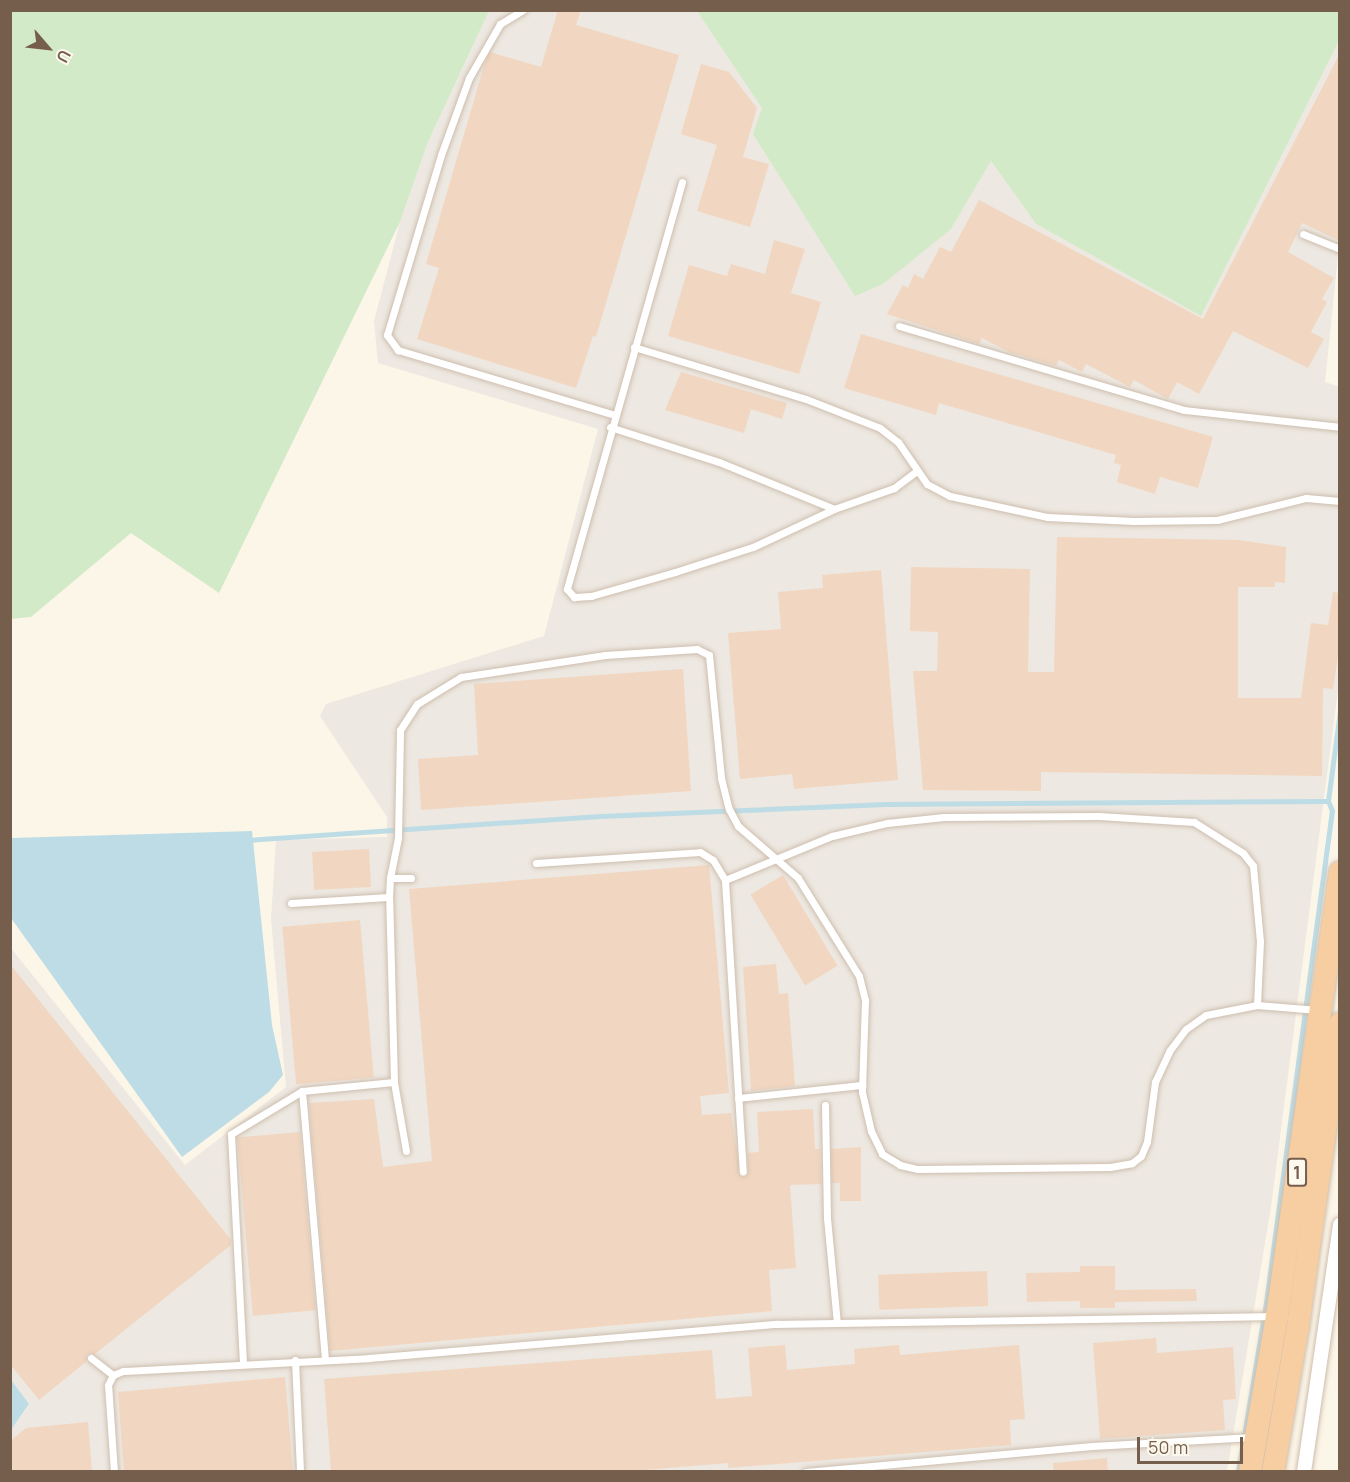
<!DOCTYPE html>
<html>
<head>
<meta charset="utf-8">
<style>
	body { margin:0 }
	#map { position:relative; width:1350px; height:1482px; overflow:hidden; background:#fcf6e8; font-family:Manrope,sans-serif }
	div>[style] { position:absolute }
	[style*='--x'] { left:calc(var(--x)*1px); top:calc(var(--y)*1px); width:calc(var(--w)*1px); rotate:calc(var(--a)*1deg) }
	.industrial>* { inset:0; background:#ede8e1 }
	.green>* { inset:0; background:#d2eac7 }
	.water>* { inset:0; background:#bddce5 }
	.stream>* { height:4.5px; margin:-2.25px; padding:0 2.25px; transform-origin:2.25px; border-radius:2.25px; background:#bddce5 }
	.building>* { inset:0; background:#f1d7c1; transform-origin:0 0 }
	.roads { filter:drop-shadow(0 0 2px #cebeae) drop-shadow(0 0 2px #cebeae) }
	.service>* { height:7px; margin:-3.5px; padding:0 3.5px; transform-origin:3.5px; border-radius:3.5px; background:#fff }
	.minor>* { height:14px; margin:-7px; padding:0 7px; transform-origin:7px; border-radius:7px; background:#fff }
	.trunk>* { height:22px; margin:-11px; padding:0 11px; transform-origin:11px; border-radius:11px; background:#f6cea2 }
	span { translate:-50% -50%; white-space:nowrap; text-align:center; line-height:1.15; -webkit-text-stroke:4.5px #fef9ef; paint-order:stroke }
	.shield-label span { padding:2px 4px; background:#fef9ef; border:2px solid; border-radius:4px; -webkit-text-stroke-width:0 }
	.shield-label { font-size:18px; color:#765e4c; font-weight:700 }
	.frame { position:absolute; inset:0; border:12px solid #765e4c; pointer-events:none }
	.north { position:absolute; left:18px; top:18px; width:60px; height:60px; -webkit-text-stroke:4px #fef9ef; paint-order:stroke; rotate:118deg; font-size:16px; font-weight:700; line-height:24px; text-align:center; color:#765e4c }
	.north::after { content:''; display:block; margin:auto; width:21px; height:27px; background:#765e4c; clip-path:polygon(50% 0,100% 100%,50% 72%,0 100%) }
	.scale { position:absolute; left:1137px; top:1437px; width:106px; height:27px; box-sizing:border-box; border:3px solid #765e4c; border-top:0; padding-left:8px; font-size:18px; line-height:21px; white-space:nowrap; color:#765e4c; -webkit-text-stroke:4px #fef9ef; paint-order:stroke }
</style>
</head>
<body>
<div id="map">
	<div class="industrial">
		<div style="clip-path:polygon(489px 11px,697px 11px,763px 108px,753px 134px,951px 229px,991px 161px,1036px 224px,1201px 316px,1339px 41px,1340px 236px,1325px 382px,1340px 387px,1339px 682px,1271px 1207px,1227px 1471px,11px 1471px,11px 1430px,29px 1405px,10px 1380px,10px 947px,185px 1165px,286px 1087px,271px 919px,276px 840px,387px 837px,387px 817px,320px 716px,326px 704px,544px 636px,598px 429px,378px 363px,374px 321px,400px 222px,428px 142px)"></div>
	</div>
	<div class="green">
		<div style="clip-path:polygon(1339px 10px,1339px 41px,1201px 316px,1036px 224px,991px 161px,951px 229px,883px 284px,855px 296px,753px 134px,762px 108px,697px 11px)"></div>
		<div style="clip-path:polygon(10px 11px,489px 11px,428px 142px,400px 222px,219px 593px,131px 533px,31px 617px,11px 619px)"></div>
	</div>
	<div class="water">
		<div style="clip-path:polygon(252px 831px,272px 1025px,283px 1075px,269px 1092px,182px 1157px,11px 918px,11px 838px)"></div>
		<div style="clip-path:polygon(11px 1380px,29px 1404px,11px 1430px)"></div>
	</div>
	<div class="stream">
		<div style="--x:247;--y:840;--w:354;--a:-3.9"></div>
		<div style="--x:600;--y:816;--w:285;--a:-2.4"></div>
		<div style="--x:885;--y:804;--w:443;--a:-0.4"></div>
		<div style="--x:1238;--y:1472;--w:171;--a:-80.6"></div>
		<div style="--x:1266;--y:1303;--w:355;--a:-82.4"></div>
		<div style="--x:1313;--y:951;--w:141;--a:-82.3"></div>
		<div style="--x:1332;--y:811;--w:11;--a:-112"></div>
		<div style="--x:1328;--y:801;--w:91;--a:-82.4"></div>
	</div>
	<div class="building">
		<div style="clip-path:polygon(558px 10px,581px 10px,576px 25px,679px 55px,596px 337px,593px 336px,576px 388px,417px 339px,439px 268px,426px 264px,486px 59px,490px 52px,541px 67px)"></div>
		<div style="clip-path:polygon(1340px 53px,1340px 241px,1302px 223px,1288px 252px,1334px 278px,1322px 299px,1327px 302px,1311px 332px,1324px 339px,1308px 368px,1233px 331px,1199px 394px,1177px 382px,1168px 399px,1134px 380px,1130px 387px,1086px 364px,1082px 372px,1059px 360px,1056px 366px,1009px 352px,982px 338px,979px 344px,887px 314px,903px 285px,908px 288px,914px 274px,923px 279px,940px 247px,951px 252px,979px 200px,1203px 319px)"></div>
		<div style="clip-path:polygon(701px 64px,729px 72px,757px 108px,743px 157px,769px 164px,750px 227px,697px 211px,717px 145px,681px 134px)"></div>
		<div style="clip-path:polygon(774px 240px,805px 249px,791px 293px,821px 302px,799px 374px,668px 336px,689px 265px,727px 276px,731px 264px,765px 274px)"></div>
		<div style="clip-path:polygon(861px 334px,1213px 437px,1198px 488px,1160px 477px,1155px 494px,1117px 482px,1121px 465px,1114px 463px,1116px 455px,939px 403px,936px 415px,844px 388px)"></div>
		<div style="clip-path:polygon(681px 372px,787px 403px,782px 419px,751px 409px,744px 433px,665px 410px)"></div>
		<div style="clip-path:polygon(1057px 537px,1239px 540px,1286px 547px,1285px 583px,1275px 582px,1275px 587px,1238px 587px,1238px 698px,1301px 698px,1311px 623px,1328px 625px,1333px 592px,1340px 593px,1340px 644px,1333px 689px,1323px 688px,1322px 776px,1041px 772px,1041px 791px,923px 790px,913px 671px,937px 671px,938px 632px,910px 631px,911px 567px,1030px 569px,1028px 672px,1054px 672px)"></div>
		<div style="clip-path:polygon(881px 570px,898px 780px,794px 789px,792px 774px,740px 779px,728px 633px,781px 629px,778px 592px,823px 588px,822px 575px)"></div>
		<div style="clip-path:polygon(683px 669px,691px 791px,421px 810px,418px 759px,478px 755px,474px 684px)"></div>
		<div style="left:369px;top:849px;width:38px;height:57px;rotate:87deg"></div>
		<div style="clip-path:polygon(709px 865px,729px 1093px,700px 1096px,702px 1115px,731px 1113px,741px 1176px,748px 1173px,748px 1153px,759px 1152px,757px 1112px,813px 1109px,815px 1149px,820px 1149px,821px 1184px,790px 1185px,796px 1268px,769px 1270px,772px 1311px,330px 1351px,309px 1103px,374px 1099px,383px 1167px,432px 1161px,409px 889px)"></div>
		<div style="left:783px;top:875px;width:106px;height:38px;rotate:59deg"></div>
		<div style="left:360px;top:920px;width:158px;height:78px;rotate:85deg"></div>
		<div style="clip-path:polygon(10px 964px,231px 1240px,231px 1245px,95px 1354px,87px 1354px,87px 1361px,39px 1400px,10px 1364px)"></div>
		<div style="clip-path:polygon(776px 964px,779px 994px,788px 993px,795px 1086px,751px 1091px,743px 967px)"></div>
		<div style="left:300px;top:1132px;width:179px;height:63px;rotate:85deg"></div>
		<div style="clip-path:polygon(861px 1147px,861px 1201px,840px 1201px,840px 1183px,832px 1183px,831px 1149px)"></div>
		<div style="clip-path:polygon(1080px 1266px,1115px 1266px,1115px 1290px,1196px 1289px,1197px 1301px,1115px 1302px,1115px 1308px,1080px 1308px,1080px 1301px,1027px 1302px,1026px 1273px,1080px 1272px)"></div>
		<div style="left:987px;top:1271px;width:35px;height:109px;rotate:88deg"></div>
		<div style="clip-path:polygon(1156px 1338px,1157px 1353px,1233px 1347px,1236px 1399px,1223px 1400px,1225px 1430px,1100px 1439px,1093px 1343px)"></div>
		<div style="clip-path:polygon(785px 1345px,787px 1370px,855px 1364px,854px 1349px,899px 1345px,900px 1355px,1019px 1345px,1025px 1419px,1010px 1420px,1011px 1445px,728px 1468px,728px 1463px,620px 1472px,331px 1472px,324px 1379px,712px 1350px,716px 1399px,752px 1396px,748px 1348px)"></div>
		<div style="clip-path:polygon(285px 1377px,293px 1472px,124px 1472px,118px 1392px)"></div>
		<div style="clip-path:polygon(88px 1422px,92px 1472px,10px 1472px,10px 1441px,26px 1428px)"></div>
		<div style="clip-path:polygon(1107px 1458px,1108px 1472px,1054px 1472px,1053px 1463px)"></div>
	</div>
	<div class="roads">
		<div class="service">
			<div style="--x:523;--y:10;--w:27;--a:149"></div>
			<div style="--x:500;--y:24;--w:62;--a:119.9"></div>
			<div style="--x:469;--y:78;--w:82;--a:110"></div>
			<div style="--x:441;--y:155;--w:188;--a:106.7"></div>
			<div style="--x:387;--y:335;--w:19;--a:54"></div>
			<div style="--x:398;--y:350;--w:226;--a:16.7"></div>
			<div style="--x:682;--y:182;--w:423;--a:105.8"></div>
			<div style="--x:567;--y:589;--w:11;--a:49"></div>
			<div style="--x:574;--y:597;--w:17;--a:-3"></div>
			<div style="--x:591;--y:596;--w:87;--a:-15.9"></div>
			<div style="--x:675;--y:572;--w:82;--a:-17.8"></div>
			<div style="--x:753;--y:547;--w:89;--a:-25.1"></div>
			<div style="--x:1303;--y:234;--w:40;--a:22"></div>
			<div style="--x:899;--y:326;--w:297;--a:16.4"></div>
			<div style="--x:1184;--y:410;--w:157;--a:6.2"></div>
			<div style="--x:634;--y:347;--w:180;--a:16.8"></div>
			<div style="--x:806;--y:399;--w:79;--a:21.4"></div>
			<div style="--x:880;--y:428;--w:23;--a:38"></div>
			<div style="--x:898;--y:442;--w:51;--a:55.4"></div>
			<div style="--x:927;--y:484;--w:26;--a:28"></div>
			<div style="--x:950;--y:496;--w:99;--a:12.2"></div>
			<div style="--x:1047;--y:517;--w:87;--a:2.6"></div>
			<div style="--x:1134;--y:521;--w:83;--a:-0.7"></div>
			<div style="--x:1217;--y:520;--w:92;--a:-13.9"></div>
			<div style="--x:1306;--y:498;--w:34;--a:5"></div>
			<div style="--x:610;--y:427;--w:114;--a:17.8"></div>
			<div style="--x:719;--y:462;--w:124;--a:22.2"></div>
			<div style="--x:834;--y:509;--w:64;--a:-19.3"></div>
			<div style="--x:894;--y:488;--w:26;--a:-37"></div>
			<div style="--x:536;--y:863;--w:164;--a:-3.8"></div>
			<div style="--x:700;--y:852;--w:15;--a:32"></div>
			<div style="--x:713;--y:860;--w:23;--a:59"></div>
			<div style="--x:725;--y:880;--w:292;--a:86.5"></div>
			<div style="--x:390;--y:878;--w:41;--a:-78.7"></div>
			<div style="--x:398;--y:838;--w:108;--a:-88.9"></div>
			<div style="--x:400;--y:730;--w:31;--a:-57"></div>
			<div style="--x:417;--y:704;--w:52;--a:-31.5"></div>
			<div style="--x:461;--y:677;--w:146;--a:-8.7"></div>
			<div style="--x:605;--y:655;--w:92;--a:-3.7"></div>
			<div style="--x:697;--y:649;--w:13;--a:27"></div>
			<div style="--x:709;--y:655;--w:124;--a:84.4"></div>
			<div style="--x:721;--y:778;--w:32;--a:76"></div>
			<div style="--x:729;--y:809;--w:19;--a:62"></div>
			<div style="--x:738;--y:826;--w:79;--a:40.9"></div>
			<div style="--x:798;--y:878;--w:115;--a:58.1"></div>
			<div style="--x:859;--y:976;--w:25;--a:76"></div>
			<div style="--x:865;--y:1000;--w:92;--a:91.9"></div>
			<div style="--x:862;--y:1092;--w:40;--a:77"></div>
			<div style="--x:871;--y:1131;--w:25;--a:64"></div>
			<div style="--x:882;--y:1154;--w:21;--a:31"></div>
			<div style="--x:900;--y:1165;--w:18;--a:13"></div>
			<div style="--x:918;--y:1169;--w:95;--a:-0.6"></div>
			<div style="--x:1013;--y:1168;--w:97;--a:-0.6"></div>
			<div style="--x:1110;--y:1167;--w:22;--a:-10"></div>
			<div style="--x:1132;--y:1163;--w:11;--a:-38"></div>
			<div style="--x:1141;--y:1156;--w:15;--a:-67"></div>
			<div style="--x:1147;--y:1142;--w:61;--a:-82.4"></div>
			<div style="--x:1155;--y:1082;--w:35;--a:-65"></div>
			<div style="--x:1170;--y:1050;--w:26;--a:-53"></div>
			<div style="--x:1186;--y:1029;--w:24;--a:-35"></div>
			<div style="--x:1206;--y:1015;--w:52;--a:-11.1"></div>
			<div style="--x:1257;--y:1005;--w:61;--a:4.7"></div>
			<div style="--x:725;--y:880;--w:116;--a:-22.4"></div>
			<div style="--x:832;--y:836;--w:57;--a:-13.3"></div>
			<div style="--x:887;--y:823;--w:57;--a:-6"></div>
			<div style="--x:944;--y:817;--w:155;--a:-0.4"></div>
			<div style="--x:1099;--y:816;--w:95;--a:3.6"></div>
			<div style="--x:1194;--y:822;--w:58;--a:32.3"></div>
			<div style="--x:1243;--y:853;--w:16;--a:52"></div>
			<div style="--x:1253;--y:866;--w:75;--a:84.7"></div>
			<div style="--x:1260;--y:941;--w:64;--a:92.7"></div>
			<div style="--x:291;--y:903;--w:98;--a:-3.5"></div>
			<div style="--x:302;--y:1091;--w:269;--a:85.1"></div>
			<div style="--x:738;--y:1098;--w:125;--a:-6"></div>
			<div style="--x:825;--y:1105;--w:113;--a:89"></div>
			<div style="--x:827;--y:1218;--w:105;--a:84.6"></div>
			<div style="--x:406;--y:1151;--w:70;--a:-99.9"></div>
			<div style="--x:394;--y:1082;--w:185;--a:-91.5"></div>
			<div style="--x:389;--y:897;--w:19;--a:-87"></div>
			<div style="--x:390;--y:878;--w:21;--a:0"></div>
			<div style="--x:91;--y:1358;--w:28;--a:38"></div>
			<div style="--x:295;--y:1360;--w:112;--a:87.4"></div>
			<div style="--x:243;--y:1363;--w:229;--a:-93"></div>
			<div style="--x:231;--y:1134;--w:83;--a:-31.2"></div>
			<div style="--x:302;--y:1091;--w:92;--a:-5.6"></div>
			<div style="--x:114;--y:1472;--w:87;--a:-93.9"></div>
			<div style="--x:108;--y:1385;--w:11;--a:-63"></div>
			<div style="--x:113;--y:1375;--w:11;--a:-22"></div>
			<div style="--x:123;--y:1371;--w:246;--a:-3"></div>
			<div style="--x:369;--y:1358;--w:409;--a:-4.8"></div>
			<div style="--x:777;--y:1324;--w:498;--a:-0.9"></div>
			<div style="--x:806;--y:1472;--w:287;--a:-5.2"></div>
			<div style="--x:1092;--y:1446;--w:161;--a:-3.2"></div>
		</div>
		<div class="minor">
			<div style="--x:1304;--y:1472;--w:250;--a:-81.7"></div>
		</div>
		<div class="trunk">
			<div style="--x:1250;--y:1472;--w:158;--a:-80.2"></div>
			<div style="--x:1277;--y:1316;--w:448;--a:-81.9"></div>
			<div style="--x:1273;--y:1472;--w:148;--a:-80.3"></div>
			<div style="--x:1298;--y:1326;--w:305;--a:-82.1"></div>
		</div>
	</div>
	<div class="shield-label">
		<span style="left:1297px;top:1172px">1</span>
	</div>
	<div class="frame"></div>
	<div class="north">U</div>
	<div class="scale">50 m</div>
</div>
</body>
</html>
